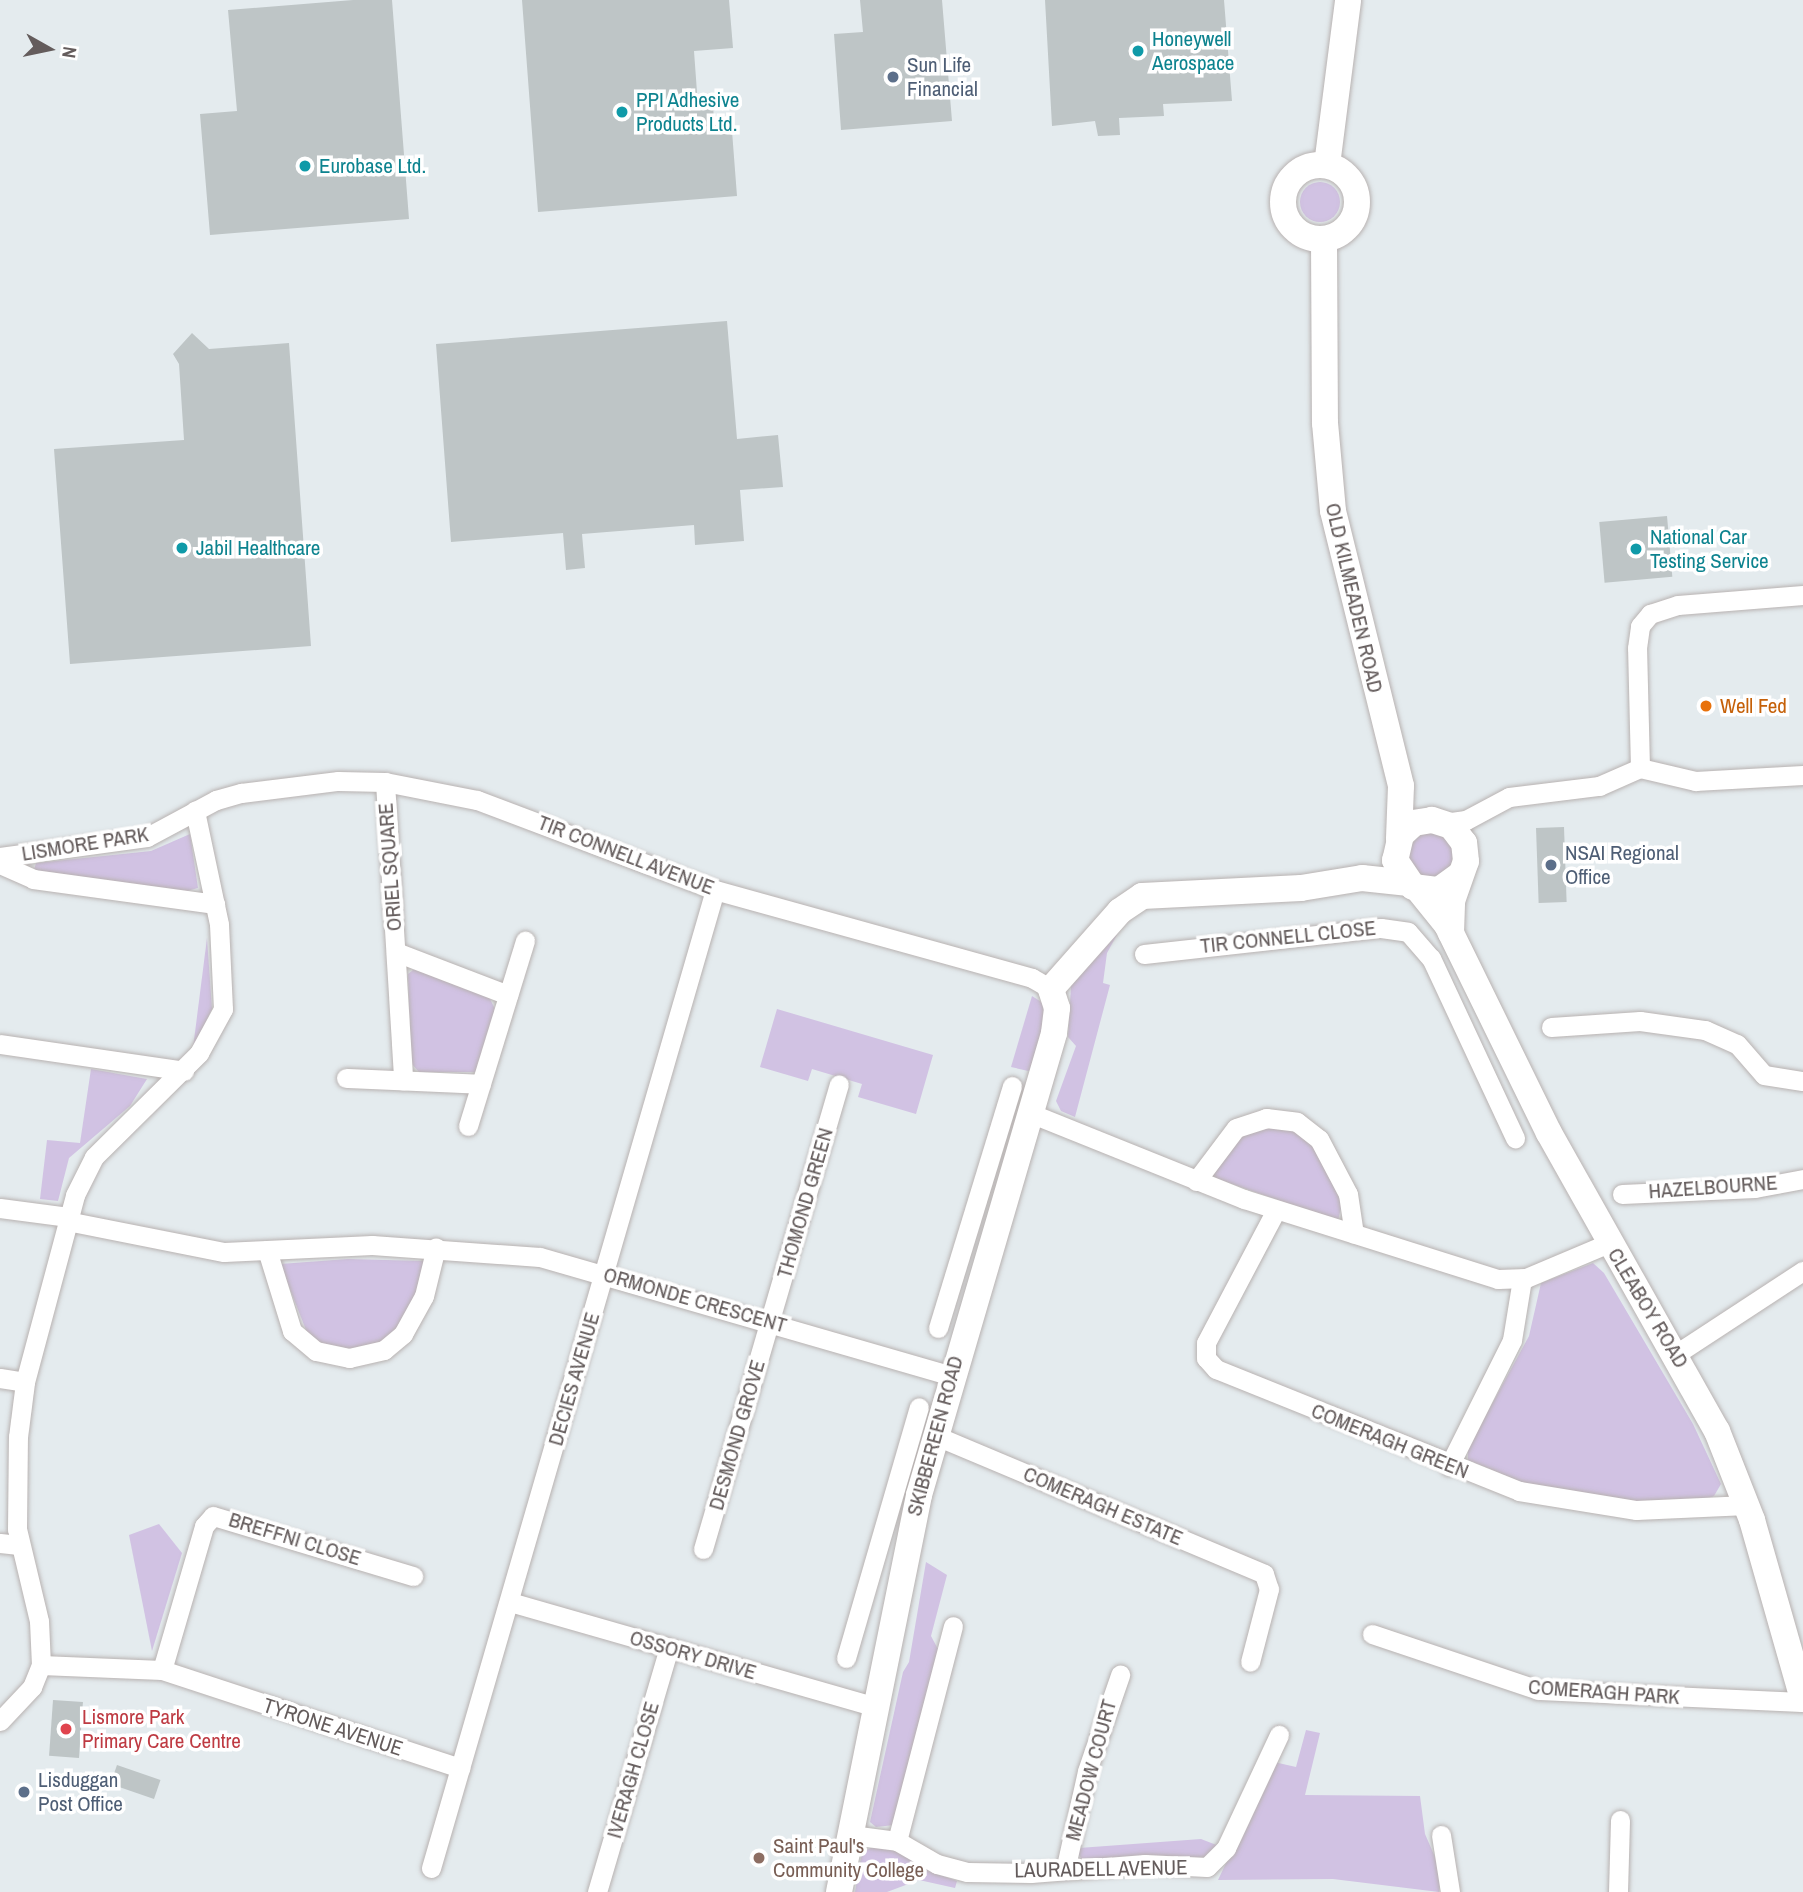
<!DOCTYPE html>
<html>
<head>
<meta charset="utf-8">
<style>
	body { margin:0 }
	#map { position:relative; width:1803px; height:1892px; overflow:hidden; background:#e4ebee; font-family:"Archivo Narrow",sans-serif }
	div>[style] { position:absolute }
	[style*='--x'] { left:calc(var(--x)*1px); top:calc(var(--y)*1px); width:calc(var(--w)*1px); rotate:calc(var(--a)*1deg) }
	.green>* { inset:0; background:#d1c2e3 }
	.round { border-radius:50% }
	.building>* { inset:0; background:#bec5c6; transform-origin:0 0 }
	.roads { filter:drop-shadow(0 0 2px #b8b2b1) drop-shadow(0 0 2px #b8b2b1) }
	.street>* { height:19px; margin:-9.5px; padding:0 9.5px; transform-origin:9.5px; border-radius:9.5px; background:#fff }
	.secondary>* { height:26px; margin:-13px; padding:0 13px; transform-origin:13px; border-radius:13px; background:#fff }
	.secondary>.ring { margin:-13px; padding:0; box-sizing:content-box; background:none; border:26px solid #fff; border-radius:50% }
	.dots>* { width:19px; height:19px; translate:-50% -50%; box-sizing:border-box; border:4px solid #fff; border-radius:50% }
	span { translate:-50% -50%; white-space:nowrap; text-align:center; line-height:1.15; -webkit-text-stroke:7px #fff; paint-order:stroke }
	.culture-label { font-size:21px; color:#0d838f }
	.left { translate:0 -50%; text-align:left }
	.service-label { font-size:21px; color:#4e5e75 }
	.street-label { font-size:21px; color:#645c5c }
	.food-label { font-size:21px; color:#c56008 }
	.health-label { font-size:21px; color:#be3a42 }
	.education-label { font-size:21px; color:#785e54 }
	.north { position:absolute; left:14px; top:14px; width:70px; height:70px; -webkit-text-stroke:5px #fff; paint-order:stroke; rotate:99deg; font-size:19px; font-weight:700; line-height:28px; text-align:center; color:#645c5c }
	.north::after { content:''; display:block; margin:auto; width:24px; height:32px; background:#645c5c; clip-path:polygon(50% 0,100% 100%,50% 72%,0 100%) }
</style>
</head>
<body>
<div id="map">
	<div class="green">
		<div class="round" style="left:1300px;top:182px;width:40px;height:40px"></div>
		<div class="round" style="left:1409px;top:833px;width:44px;height:44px"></div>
		<div style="clip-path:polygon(190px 834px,198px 888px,183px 892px,34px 870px,36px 863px,151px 851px)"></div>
		<div style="clip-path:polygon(1118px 933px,1107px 953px,1103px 983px,1110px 985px,1075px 1117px,1061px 1111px,1056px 1101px,1076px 1046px,1068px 1037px,1071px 986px)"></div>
		<div style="clip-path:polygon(207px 938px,212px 1009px,193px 1048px)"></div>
		<div style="clip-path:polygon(417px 967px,488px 995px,495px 1009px,476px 1072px,419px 1072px,411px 1063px,408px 974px)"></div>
		<div style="clip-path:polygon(1032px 996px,1046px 1005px,1033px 1072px,1011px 1067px)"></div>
		<div style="clip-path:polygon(777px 1009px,933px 1055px,916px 1114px,858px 1097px,862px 1084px,812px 1069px,808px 1081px,760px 1067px)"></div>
		<div style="clip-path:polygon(91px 1069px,147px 1079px,130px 1106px,69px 1158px,58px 1201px,40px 1199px,47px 1140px,80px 1143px)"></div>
		<div style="clip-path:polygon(1262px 1127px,1296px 1130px,1311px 1141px,1342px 1203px,1338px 1221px,1212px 1177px,1225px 1153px,1245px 1133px)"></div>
		<div style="clip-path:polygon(348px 1259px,424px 1261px,413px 1306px,383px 1345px,353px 1352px,329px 1348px,308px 1335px,280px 1264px)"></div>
		<div style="clip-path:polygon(1593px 1263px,1604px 1273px,1693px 1424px,1721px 1484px,1714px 1496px,1694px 1504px,1631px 1502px,1530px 1486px,1468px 1460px,1468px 1448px,1529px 1336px,1541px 1283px)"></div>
		<div style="clip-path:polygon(159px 1524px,182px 1553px,152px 1651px,129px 1535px)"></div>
		<div style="clip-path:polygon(926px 1562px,947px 1575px,931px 1636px,939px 1651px,894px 1825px,876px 1827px,870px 1822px,903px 1672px,909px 1662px)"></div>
		<div style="clip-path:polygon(1306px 1730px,1320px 1733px,1305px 1795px,1420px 1796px,1425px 1834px,1442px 1873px,1439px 1892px,1333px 1879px,1218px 1880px,1274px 1762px,1296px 1767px)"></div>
		<div style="clip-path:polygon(1201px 1839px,1219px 1846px,1204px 1859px,1084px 1862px,1079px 1855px,1079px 1848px)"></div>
		<div style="clip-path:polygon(873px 1847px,899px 1850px,932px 1872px,957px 1881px,955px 1888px,919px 1880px,887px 1892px,855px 1892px,862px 1852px)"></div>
	</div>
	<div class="building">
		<div style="clip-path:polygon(353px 0,392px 0,409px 219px,210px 235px,200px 114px,237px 111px,228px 10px)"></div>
		<div style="clip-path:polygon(522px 0,729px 0,733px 48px,694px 51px,698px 106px,713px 105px,714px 120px,731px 118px,737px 196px,538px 212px)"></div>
		<div style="clip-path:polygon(860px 0,942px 0,952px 121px,841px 130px,834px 34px,863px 32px)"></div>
		<div style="clip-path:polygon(1045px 0,1224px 0,1232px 101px,1163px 104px,1164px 116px,1119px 118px,1120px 135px,1098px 136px,1095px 121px,1052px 126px)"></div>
		<div style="clip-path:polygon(727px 321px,737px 439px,778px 435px,783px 487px,740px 490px,744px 541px,695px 545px,694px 525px,582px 534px,585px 568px,566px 570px,563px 533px,451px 542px,436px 344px)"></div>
		<div style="clip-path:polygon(192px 333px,209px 349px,289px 343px,311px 646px,70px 664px,54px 449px,184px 440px,179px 364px,173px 354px)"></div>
		<div style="left:1667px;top:516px;width:61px;height:68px;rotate:85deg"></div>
		<div style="left:1564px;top:827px;width:75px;height:28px;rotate:88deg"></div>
		<div style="left:53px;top:1700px;width:30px;height:56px;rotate:4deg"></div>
		<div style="left:117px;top:1765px;width:46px;height:20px;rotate:19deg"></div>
	</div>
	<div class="roads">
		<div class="street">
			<div style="--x:1640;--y:768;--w:57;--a:13.3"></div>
			<div style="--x:1695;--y:781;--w:108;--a:-3.2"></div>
			<div style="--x:385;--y:782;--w:299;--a:86.5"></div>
			<div style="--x:1444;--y:823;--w:22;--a:-8"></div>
			<div style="--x:1466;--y:820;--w:49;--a:-28.1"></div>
			<div style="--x:1509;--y:797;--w:91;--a:-7"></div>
			<div style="--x:1599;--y:786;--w:45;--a:-23.7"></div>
			<div style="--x:1640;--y:768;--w:120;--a:-91.4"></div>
			<div style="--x:1637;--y:648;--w:22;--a:-82"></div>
			<div style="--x:1640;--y:626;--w:16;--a:-50"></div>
			<div style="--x:1650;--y:614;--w:29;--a:-18"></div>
			<div style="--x:1678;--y:605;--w:125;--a:-4.6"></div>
			<div style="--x:0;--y:857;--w:148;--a:-7.7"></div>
			<div style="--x:147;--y:837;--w:78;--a:-28.2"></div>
			<div style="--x:216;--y:800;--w:26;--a:-16"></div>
			<div style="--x:241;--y:793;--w:98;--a:-7.1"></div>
			<div style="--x:338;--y:781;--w:47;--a:1.2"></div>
			<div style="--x:385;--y:782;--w:94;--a:11.1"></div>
			<div style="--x:477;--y:800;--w:254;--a:20.7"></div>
			<div style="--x:715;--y:890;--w:329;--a:15.5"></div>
			<div style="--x:1032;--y:978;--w:22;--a:30"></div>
			<div style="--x:0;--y:864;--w:36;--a:24"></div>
			<div style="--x:33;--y:879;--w:184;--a:7.8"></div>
			<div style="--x:396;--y:952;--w:120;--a:21"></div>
			<div style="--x:1144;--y:954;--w:238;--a:-6.3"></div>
			<div style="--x:1381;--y:928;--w:27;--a:8"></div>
			<div style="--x:1408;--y:932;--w:35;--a:49"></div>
			<div style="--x:1431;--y:958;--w:199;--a:65"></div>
			<div style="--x:1551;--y:1027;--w:89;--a:-3.9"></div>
			<div style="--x:1640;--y:1021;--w:66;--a:7.9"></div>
			<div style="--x:1705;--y:1030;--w:35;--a:24"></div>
			<div style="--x:1737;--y:1044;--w:41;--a:48.9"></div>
			<div style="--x:1764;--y:1075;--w:39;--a:9"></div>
			<div style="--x:0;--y:1044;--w:186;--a:8.3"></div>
			<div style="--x:346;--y:1078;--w:135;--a:2.5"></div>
			<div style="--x:1030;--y:1113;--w:231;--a:21.9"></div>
			<div style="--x:1244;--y:1199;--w:266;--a:17.5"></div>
			<div style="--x:1498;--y:1279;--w:28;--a:-2"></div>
			<div style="--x:1526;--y:1278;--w:90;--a:-22.9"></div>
			<div style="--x:468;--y:1126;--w:194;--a:-72.9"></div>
			<div style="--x:1196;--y:1181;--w:66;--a:-53"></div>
			<div style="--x:1236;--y:1128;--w:32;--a:-18"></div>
			<div style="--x:1266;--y:1118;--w:31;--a:7"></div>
			<div style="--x:1297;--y:1122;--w:28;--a:38"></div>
			<div style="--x:1319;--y:1139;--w:62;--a:62.2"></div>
			<div style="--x:1348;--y:1194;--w:40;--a:81.5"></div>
			<div style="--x:1622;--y:1194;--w:133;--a:-2.6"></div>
			<div style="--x:1755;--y:1188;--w:49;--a:-10.6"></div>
			<div style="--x:0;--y:1208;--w:69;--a:7.5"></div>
			<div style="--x:1276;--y:1210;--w:150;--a:117.8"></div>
			<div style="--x:1206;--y:1343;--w:15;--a:90"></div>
			<div style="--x:1206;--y:1358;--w:15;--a:48"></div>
			<div style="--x:1216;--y:1369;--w:327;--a:21.9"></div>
			<div style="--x:1519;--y:1491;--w:119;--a:9.2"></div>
			<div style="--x:1636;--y:1510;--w:111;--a:-2.6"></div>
			<div style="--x:67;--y:1221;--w:160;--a:11.2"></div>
			<div style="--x:224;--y:1252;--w:148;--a:-2.7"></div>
			<div style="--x:372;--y:1245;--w:168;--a:4.1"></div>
			<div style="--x:540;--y:1257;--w:427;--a:16.1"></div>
			<div style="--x:267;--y:1250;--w:85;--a:72.8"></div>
			<div style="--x:292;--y:1331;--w:31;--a:40"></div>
			<div style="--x:316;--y:1351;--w:34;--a:12"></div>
			<div style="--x:349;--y:1358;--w:36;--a:-13"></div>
			<div style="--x:384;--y:1350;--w:25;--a:-40"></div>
			<div style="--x:403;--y:1334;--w:43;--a:-61.1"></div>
			<div style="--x:424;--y:1296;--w:50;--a:-76.2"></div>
			<div style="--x:938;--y:1328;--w:253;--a:-73"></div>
			<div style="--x:1676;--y:1354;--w:152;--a:-33.2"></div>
			<div style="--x:0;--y:1378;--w:25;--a:9"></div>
			<div style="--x:934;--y:1435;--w:358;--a:22.8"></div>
			<div style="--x:1264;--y:1574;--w:16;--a:72"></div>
			<div style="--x:1269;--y:1589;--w:75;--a:104.6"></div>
			<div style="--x:1449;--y:1466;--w:141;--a:-63.4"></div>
			<div style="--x:1512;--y:1340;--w:62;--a:-80.7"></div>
			<div style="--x:0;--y:1543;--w:19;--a:6"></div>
			<div style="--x:703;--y:1549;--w:484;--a:-73.7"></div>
			<div style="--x:510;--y:1602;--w:381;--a:16"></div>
			<div style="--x:1372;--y:1634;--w:175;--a:18.6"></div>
			<div style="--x:1538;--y:1690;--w:265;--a:2.6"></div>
			<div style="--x:846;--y:1658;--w:261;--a:-73.8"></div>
			<div style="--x:41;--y:1665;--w:121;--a:2.4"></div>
			<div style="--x:162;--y:1670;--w:314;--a:18.2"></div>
			<div style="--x:162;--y:1670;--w:150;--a:-73.7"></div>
			<div style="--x:204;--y:1526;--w:13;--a:-48"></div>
			<div style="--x:213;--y:1516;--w:209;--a:16.7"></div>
			<div style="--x:0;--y:1721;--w:47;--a:-46.7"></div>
			<div style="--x:32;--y:1687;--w:24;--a:-68"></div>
			<div style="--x:41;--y:1665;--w:44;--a:-92.6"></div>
			<div style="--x:39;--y:1621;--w:95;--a:-103.4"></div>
			<div style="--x:17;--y:1529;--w:92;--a:-89.4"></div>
			<div style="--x:18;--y:1437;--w:55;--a:-82.7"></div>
			<div style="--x:25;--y:1382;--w:194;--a:-75"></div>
			<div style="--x:75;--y:1195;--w:42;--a:-63.4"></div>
			<div style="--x:94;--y:1157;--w:148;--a:-44.7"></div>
			<div style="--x:199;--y:1053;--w:50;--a:-61.4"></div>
			<div style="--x:223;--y:1009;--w:85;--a:-92.7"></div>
			<div style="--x:219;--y:924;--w:116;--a:-102"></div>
			<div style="--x:851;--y:1835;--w:46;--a:7.4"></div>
			<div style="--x:897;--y:1841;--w:46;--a:29.9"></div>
			<div style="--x:937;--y:1864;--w:31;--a:15"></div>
			<div style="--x:967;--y:1872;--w:64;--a:0.9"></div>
			<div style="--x:1031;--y:1873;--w:114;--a:-4.5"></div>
			<div style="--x:1145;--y:1864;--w:62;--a:2.8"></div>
			<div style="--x:1207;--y:1867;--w:27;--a:-45"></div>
			<div style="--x:1226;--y:1848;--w:125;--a:-64.9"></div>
			<div style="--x:1441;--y:1835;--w:58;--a:81"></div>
			<div style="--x:897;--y:1841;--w:222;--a:-75.4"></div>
			<div style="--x:1066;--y:1866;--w:97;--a:-77.5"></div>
			<div style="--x:1087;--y:1771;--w:102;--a:-71"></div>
			<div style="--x:431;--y:1868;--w:1018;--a:-73.81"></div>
			<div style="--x:597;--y:1892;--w:254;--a:-73.6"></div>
			<div style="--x:1618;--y:1892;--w:72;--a:-88.4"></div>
		</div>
		<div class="secondary">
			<div class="ring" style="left:1283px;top:165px;width:48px;height:48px"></div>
			<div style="--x:1327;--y:165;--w:166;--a:-82.7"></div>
			<div style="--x:1324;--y:240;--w:183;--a:89.7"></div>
			<div style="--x:1325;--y:423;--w:88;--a:84.8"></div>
			<div style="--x:1333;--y:511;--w:283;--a:76.1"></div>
			<div style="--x:1401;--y:786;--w:53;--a:92.2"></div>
			<div style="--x:1418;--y:889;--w:46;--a:51.1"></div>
			<div style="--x:1447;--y:925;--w:232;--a:63.9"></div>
			<div style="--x:1549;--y:1133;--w:342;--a:60.6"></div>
			<div style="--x:1717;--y:1431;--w:96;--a:68.5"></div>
			<div style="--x:1752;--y:1520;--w:186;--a:74.1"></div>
			<div style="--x:1451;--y:933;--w:32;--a:-88"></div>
			<div style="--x:1452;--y:901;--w:42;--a:-70.7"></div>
			<div style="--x:1466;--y:861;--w:18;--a:-96"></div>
			<div style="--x:1464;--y:843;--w:21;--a:-127"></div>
			<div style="--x:1451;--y:826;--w:20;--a:-162"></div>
			<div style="--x:1432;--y:820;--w:18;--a:171"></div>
			<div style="--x:1414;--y:823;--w:18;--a:137"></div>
			<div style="--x:1401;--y:835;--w:26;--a:103"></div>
			<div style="--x:1395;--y:860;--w:32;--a:56"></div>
			<div style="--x:1413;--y:887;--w:26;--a:7"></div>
			<div style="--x:1439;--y:890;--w:26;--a:-36"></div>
			<div style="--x:839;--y:1892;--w:405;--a:-78.6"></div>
			<div style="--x:919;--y:1495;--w:481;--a:-73.7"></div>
			<div style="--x:1054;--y:1033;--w:25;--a:-83"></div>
			<div style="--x:1057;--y:1008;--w:20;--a:-108"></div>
			<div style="--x:1051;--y:989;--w:104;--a:-48.5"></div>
			<div style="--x:1120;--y:911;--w:27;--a:-34"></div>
			<div style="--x:1142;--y:896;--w:159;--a:-2.9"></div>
			<div style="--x:1301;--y:888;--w:62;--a:-9.3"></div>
			<div style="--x:1362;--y:878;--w:47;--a:6.1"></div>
		</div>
	</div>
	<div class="dots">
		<div style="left:1138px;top:51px;background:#0f9aa8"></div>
		<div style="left:893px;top:77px;background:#5c6f8a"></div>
		<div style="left:622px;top:112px;background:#0f9aa8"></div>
		<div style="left:305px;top:166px;background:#0f9aa8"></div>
		<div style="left:182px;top:548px;background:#0f9aa8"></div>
		<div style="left:1636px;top:549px;background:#0f9aa8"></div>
		<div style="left:1706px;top:706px;background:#e8710a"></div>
		<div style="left:1551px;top:865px;background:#5c6f8a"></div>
		<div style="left:66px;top:1729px;background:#e0444e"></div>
		<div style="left:24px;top:1792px;background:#5c6f8a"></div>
		<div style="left:759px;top:1858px;background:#8d6e63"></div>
	</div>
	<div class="culture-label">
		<span class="left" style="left:1152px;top:51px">Honeywell<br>Aerospace</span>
		<span class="left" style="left:636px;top:112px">PPI Adhesive<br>Products Ltd.</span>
		<span class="left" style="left:319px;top:166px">Eurobase Ltd.</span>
		<span class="left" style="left:1650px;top:549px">National Car<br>Testing Service</span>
		<span class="left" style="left:196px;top:548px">Jabil Healthcare</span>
	</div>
	<div class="service-label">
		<span class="left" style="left:907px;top:77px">Sun Life<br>Financial</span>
		<span class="left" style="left:1565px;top:865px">NSAI Regional<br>Office</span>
		<span class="left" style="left:38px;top:1792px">Lisduggan<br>Post Office</span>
	</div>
	<div class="street-label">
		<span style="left:1354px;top:598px;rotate:77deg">OLD KILMEADEN ROAD</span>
		<span style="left:85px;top:844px;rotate:-9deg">LISMORE PARK</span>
		<span style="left:626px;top:855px;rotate:21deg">TIR CONNELL AVENUE</span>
		<span style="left:390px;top:867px;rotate:-94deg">ORIEL SQUARE</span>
		<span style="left:1288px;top:937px;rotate:-6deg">TIR CONNELL CLOSE</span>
		<span style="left:1713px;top:1187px;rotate:-4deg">HAZELBOURNE</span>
		<span style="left:805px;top:1203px;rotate:-74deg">THOMOND GREEN</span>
		<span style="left:695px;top:1300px;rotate:16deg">ORMONDE CRESCENT</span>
		<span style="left:1648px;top:1308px;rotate:59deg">CLEABOY ROAD</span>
		<span style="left:574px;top:1379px;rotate:-74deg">DECIES AVENUE</span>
		<span style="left:737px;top:1435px;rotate:-74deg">DESMOND GROVE</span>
		<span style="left:935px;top:1436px;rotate:-75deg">SKIBBEREEN ROAD</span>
		<span style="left:1390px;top:1441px;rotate:22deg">COMERAGH GREEN</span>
		<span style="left:1103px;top:1506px;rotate:23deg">COMERAGH ESTATE</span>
		<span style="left:295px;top:1539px;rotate:17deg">BREFFNI CLOSE</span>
		<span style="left:693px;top:1655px;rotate:16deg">OSSORY DRIVE</span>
		<span style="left:1604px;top:1692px;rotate:4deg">COMERAGH PARK</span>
		<span style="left:333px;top:1727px;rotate:18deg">TYRONE AVENUE</span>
		<span style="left:633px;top:1770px;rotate:-74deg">IVERAGH CLOSE</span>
		<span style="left:1091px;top:1770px;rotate:-75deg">MEADOW COURT</span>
		<span style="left:1101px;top:1869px;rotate:-1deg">LAURADELL AVENUE</span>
	</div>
	<div class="food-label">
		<span class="left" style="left:1720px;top:706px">Well Fed</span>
	</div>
	<div class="health-label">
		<span class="left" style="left:82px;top:1729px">Lismore Park<br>Primary Care Centre</span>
	</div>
	<div class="education-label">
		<span class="left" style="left:773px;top:1858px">Saint Paul's<br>Community College</span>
	</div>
	<div class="north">N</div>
</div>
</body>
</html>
